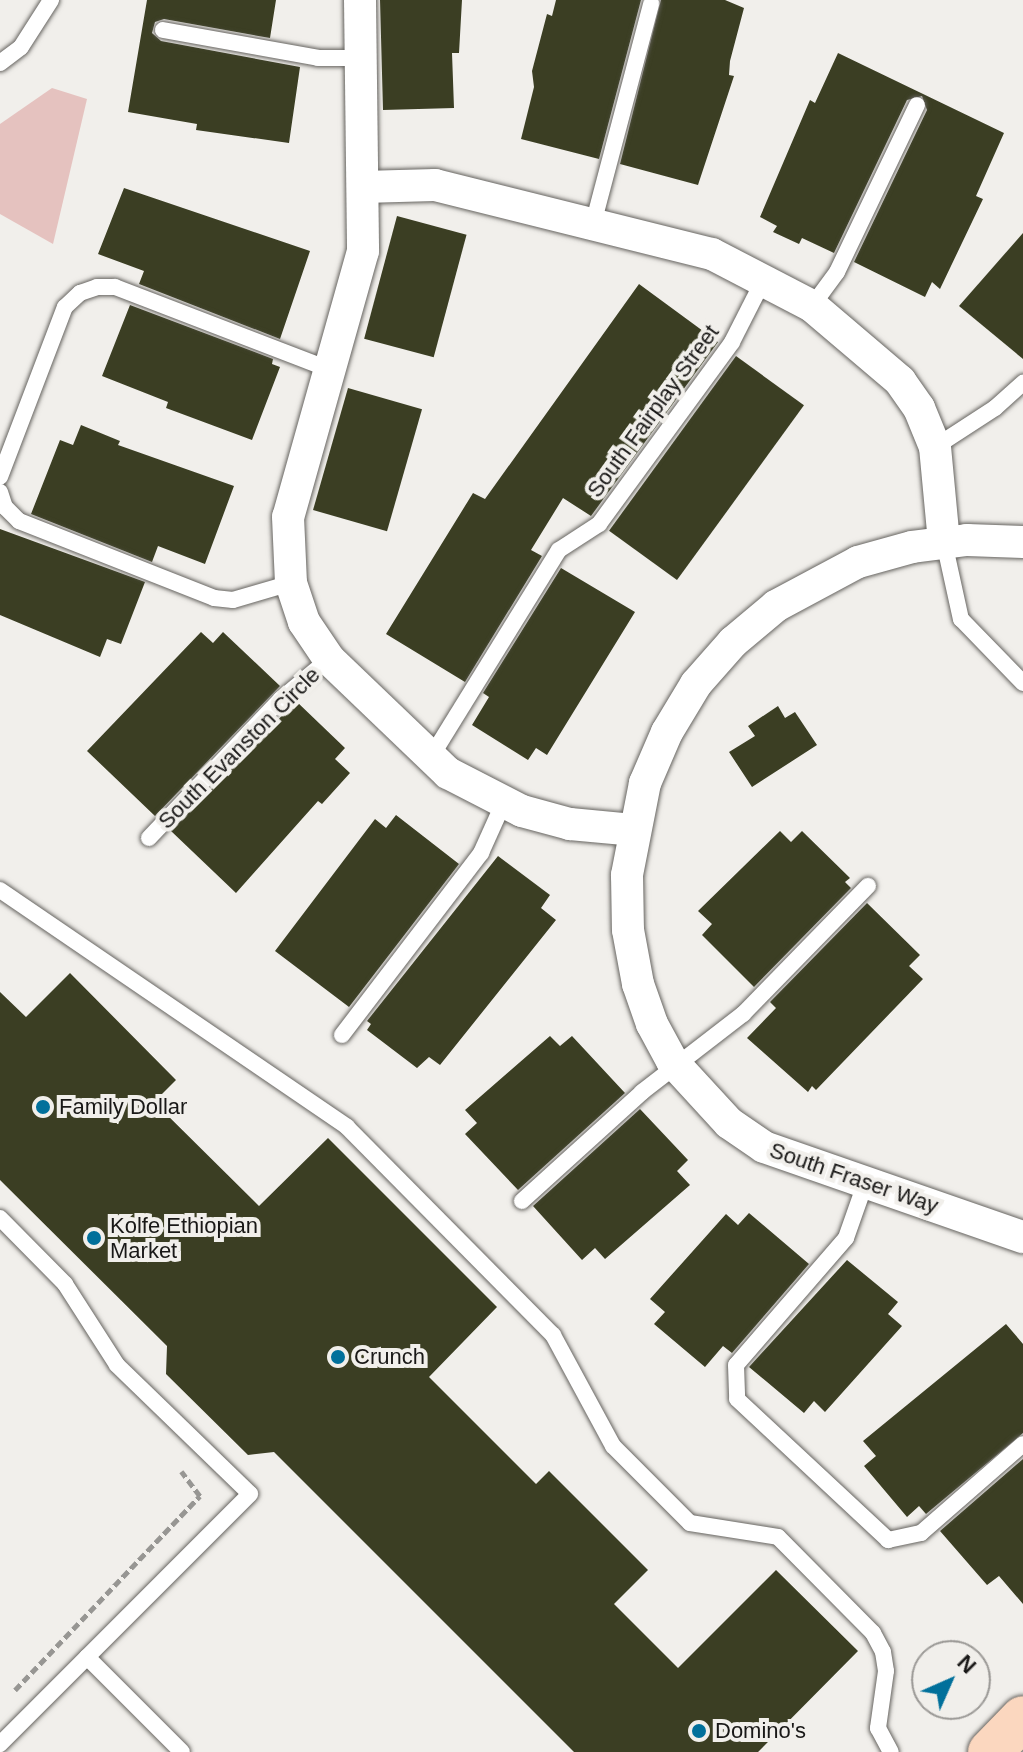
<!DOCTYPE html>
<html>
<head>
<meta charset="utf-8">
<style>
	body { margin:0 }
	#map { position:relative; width:1023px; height:1752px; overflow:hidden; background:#f1efeb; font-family:Arial,sans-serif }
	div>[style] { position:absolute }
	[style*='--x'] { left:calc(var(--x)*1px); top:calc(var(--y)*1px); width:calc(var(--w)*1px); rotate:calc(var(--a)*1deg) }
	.green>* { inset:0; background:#e5c2bf }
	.building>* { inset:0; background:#3b3e23; transform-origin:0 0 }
	.path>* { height:5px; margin-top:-2.5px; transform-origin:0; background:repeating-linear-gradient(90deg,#979693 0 8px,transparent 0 12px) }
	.roads { filter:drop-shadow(0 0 2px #666460) drop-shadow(0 0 2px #666460) }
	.service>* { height:16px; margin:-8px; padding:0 8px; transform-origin:8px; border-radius:8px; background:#fff }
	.minor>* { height:32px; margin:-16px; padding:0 16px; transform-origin:16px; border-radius:16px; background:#fff }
	.primary>* { height:44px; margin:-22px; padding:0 22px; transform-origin:22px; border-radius:22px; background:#fbd7bf }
	.dots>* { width:22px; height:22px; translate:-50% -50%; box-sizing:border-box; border:4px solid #f1efeb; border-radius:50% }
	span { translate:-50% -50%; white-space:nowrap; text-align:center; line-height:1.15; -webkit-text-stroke:8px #f1efeb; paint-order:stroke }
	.street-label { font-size:22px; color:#191817 }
	.poi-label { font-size:22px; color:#191817 }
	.left { translate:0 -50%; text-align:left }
	.north { position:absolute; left:911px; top:1640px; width:80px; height:80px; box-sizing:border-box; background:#f1efeb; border:2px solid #9b9996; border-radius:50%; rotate:45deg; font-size:22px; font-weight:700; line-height:32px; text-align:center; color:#191817 }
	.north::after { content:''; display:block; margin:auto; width:28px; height:36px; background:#01709b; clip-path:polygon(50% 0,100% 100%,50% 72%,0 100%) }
</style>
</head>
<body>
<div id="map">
	<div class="green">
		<div style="clip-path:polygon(52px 88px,87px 99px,53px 244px,0 214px,0 124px)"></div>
	</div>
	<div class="building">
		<div style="clip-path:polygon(147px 0,276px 0,270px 38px,164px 19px,155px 22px,152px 33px,161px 41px,300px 67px,289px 143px,196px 130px,197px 124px,128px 112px)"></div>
		<div style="clip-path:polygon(380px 0,462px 0,459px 53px,452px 53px,454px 108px,383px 110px)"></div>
		<div style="clip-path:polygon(556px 0,641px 0,599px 159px,521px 139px,534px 87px,532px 71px,547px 14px,552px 16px)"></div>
		<div style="clip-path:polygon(661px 0,725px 0,744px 8px,730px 61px,729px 75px,734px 76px,698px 185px,620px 164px)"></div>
		<div style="clip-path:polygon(838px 53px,1004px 133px,976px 196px,983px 199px,940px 289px,932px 282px,925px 297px,854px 262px,927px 110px,922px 96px,907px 100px,834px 253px,802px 238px,799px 244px,773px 232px,777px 226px,760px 217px,810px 100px,815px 103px)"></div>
		<div style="clip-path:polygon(124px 188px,310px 251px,280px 339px,139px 284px,144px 271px,98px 254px)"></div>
		<div style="left:397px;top:216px;width:72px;height:127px;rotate:15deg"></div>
		<div style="clip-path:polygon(1023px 233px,1023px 359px,959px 306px)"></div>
		<div style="clip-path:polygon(639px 284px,718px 342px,591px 516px,563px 498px,531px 550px,542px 556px,465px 682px,386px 634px,473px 493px,485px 499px)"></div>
		<div style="clip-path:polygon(130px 305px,273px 359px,272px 364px,280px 367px,252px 440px,166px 408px,168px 402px,102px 376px)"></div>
		<div style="left:736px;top:356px;width:84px;height:216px;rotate:36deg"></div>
		<div style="left:348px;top:388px;width:77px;height:127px;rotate:16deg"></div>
		<div style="clip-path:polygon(81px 425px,120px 441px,118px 445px,234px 486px,205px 564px,158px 546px,152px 562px,31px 514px,60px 440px,73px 445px)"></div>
		<div style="clip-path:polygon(0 529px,145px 582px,121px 644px,107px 639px,100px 657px,0 615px)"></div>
		<div style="clip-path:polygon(561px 568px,635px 612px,547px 755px,536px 748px,528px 760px,472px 725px,489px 697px,483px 693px)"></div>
		<div style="clip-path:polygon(201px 632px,213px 643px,223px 632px,280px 686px,155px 816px,87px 751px)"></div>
		<div style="clip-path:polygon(296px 701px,345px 748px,335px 759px,350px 773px,322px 804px,318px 801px,236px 893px,171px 831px)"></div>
		<div style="clip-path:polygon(778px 706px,785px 718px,795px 712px,817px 745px,752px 787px,729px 752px,755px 736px,748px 726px)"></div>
		<div style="clip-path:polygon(396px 815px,459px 864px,349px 1007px,275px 951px,375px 819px,386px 828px)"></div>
		<div style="clip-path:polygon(780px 831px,791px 842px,802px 831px,850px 878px,845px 882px,851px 888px,754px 987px,702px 935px,712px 924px,698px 911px)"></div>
		<div style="clip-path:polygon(498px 856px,550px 895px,541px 908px,556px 920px,440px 1065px,429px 1057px,417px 1068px,367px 1030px,371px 1024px,367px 1021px)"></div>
		<div style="clip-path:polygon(867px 903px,920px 955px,909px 966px,923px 979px,816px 1090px,812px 1086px,808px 1092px,747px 1038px,776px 1008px,770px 1002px)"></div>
		<div style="clip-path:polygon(70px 973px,176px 1080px,154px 1102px,259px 1206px,328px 1138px,497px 1307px,429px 1377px,536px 1484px,549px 1471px,648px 1570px,614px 1604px,678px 1668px,776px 1570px,858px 1651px,758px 1752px,574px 1752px,274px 1452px,248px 1455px,166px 1374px,167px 1346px,0 1180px,0 992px,26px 1017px)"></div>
		<div style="clip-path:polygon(550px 1036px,560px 1046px,572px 1036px,625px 1093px,518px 1190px,465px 1134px,477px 1123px,465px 1110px)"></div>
		<div style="clip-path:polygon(640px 1109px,688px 1160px,677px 1171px,690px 1185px,605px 1259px,595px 1248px,582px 1260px,533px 1206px)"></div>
		<div style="clip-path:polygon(749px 1213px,809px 1264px,732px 1353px,723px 1346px,705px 1367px,654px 1324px,665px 1312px,650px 1299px,726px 1214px,738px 1225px)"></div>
		<div style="clip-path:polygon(847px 1260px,898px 1302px,888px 1314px,902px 1326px,825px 1412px,814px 1401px,804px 1413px,749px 1367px)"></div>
		<div style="clip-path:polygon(1006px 1324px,1023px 1344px,1023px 1433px,926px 1514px,919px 1506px,907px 1517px,864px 1466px,876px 1456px,863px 1441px)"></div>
		<div style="clip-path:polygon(1023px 1459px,1023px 1604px,999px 1576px,987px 1585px,940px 1531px)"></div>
	</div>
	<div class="path">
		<div style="--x:15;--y:1690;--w:268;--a:-46.4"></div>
		<div style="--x:200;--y:1496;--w:31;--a:-127"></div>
	</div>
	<div class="roads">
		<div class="service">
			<div style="--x:163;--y:30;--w:158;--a:10.2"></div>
			<div style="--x:318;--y:58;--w:43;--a:0"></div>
			<div style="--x:0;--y:63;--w:26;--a:-37"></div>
			<div style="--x:21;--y:47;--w:56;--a:-57.4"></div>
			<div style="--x:593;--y:224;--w:228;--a:-75.2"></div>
			<div style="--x:812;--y:306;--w:42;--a:-53.7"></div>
			<div style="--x:837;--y:272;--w:185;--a:-64.4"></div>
			<div style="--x:935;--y:447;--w:72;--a:-33"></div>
			<div style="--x:995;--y:408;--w:38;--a:-42"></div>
			<div style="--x:0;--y:477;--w:182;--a:-69.1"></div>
			<div style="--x:65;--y:307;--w:21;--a:-43"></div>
			<div style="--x:80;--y:293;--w:18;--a:-19"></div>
			<div style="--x:97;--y:287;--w:18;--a:0"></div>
			<div style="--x:115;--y:287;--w:229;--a:21"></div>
			<div style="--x:0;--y:492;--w:16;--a:72"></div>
			<div style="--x:5;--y:507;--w:20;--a:45"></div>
			<div style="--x:19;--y:521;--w:210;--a:21.5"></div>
			<div style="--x:214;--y:598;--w:19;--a:6"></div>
			<div style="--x:233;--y:600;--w:60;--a:-16.3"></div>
			<div style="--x:944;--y:542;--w:79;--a:77.6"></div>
			<div style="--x:961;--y:619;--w:89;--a:45.9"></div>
			<div style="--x:431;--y:757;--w:243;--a:-58.3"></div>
			<div style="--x:559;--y:550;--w:48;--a:-33"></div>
			<div style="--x:599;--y:524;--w:225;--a:-53.8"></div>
			<div style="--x:732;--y:342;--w:73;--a:-63.1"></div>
			<div style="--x:149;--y:838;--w:192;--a:-46.5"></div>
			<div style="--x:281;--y:699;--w:62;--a:-39.8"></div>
			<div style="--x:0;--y:890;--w:420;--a:34.3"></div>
			<div style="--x:347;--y:1127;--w:293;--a:45.3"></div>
			<div style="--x:553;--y:1335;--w:126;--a:61.6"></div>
			<div style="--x:613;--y:1446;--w:109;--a:45"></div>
			<div style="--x:690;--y:1523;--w:89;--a:9"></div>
			<div style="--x:778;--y:1537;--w:135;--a:45.3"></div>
			<div style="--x:873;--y:1633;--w:21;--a:62"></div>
			<div style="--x:883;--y:1652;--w:19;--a:81"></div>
			<div style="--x:886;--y:1671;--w:58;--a:98"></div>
			<div style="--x:878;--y:1728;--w:27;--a:62"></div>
			<div style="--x:342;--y:1035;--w:229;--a:-52.6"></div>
			<div style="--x:481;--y:853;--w:54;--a:-65.8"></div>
			<div style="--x:865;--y:1184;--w:57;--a:109.4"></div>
			<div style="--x:846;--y:1238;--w:168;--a:130.9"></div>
			<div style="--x:736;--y:1365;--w:34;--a:88"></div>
			<div style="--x:737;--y:1399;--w:207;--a:43"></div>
			<div style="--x:888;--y:1540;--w:34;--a:-12"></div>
			<div style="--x:921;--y:1533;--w:135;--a:-41.1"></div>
			<div style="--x:522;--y:1201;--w:162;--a:-42.2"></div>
			<div style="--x:642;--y:1092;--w:128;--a:-37.7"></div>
			<div style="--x:743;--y:1014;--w:179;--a:-45.7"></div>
			<div style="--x:0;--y:1218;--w:93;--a:45.4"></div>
			<div style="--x:65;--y:1284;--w:96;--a:57.3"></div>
			<div style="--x:117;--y:1365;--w:185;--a:44.1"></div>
			<div style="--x:250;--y:1494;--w:354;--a:135"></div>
			<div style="--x:87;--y:1657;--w:134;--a:45"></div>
		</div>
		<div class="minor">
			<div style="--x:360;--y:0;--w:251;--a:89.3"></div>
			<div style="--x:363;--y:251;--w:276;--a:105.7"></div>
			<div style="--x:288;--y:517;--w:66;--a:87.4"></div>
			<div style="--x:291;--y:583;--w:41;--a:71.6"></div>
			<div style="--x:304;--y:622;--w:45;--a:56"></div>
			<div style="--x:329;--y:659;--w:165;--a:43.8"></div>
			<div style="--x:448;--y:773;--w:83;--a:27.2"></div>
			<div style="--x:522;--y:811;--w:50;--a:15.2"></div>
			<div style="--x:570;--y:824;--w:63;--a:5.4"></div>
			<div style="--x:363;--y:187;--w:72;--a:-1.6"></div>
			<div style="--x:435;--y:185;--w:285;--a:14"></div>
			<div style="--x:712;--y:254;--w:113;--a:27.5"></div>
			<div style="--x:812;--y:306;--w:116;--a:40.4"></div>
			<div style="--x:900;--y:381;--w:33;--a:55"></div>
			<div style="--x:919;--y:408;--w:42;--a:67.7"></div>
			<div style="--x:935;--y:447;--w:95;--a:84.6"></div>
			<div style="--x:1023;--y:542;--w:56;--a:-178"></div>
			<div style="--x:967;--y:540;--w:55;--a:172.7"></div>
			<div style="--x:912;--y:547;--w:56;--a:164.5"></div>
			<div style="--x:858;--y:562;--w:93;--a:151.8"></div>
			<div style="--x:776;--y:606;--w:56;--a:140.1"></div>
			<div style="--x:733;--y:642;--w:56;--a:131.4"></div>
			<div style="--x:696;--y:684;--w:56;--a:121.1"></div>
			<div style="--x:667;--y:732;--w:56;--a:113.3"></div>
			<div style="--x:645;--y:783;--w:94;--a:101.1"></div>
			<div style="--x:627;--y:875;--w:55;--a:89"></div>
			<div style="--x:628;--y:930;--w:55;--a:79.5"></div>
			<div style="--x:638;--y:984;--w:42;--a:70.7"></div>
			<div style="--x:652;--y:1024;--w:42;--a:61.6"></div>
			<div style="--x:672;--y:1061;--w:84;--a:47.4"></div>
			<div style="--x:729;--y:1123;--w:42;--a:34.4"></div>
			<div style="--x:764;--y:1147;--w:274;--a:19.2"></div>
		</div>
		<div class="primary">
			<div style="--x:990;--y:1752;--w:47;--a:-45.9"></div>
		</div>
	</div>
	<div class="dots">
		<div style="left:43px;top:1107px;background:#01709b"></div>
		<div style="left:94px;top:1238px;background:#01709b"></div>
		<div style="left:338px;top:1357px;background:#01709b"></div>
		<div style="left:699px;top:1731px;background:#01709b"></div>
	</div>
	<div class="street-label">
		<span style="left:653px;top:411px;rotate:-54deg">South Fairplay Street</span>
		<span style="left:239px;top:748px;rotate:-45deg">South Evanston Circle</span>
		<span style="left:854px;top:1178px;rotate:19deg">South Fraser Way</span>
	</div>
	<div class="poi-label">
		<span class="left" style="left:59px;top:1107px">Family Dollar</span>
		<span class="left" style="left:110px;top:1238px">Kolfe Ethiopian<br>Market</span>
		<span class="left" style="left:354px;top:1357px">Crunch</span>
		<span class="left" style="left:715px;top:1731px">Domino's</span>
	</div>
	<div class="north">N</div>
</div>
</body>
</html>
